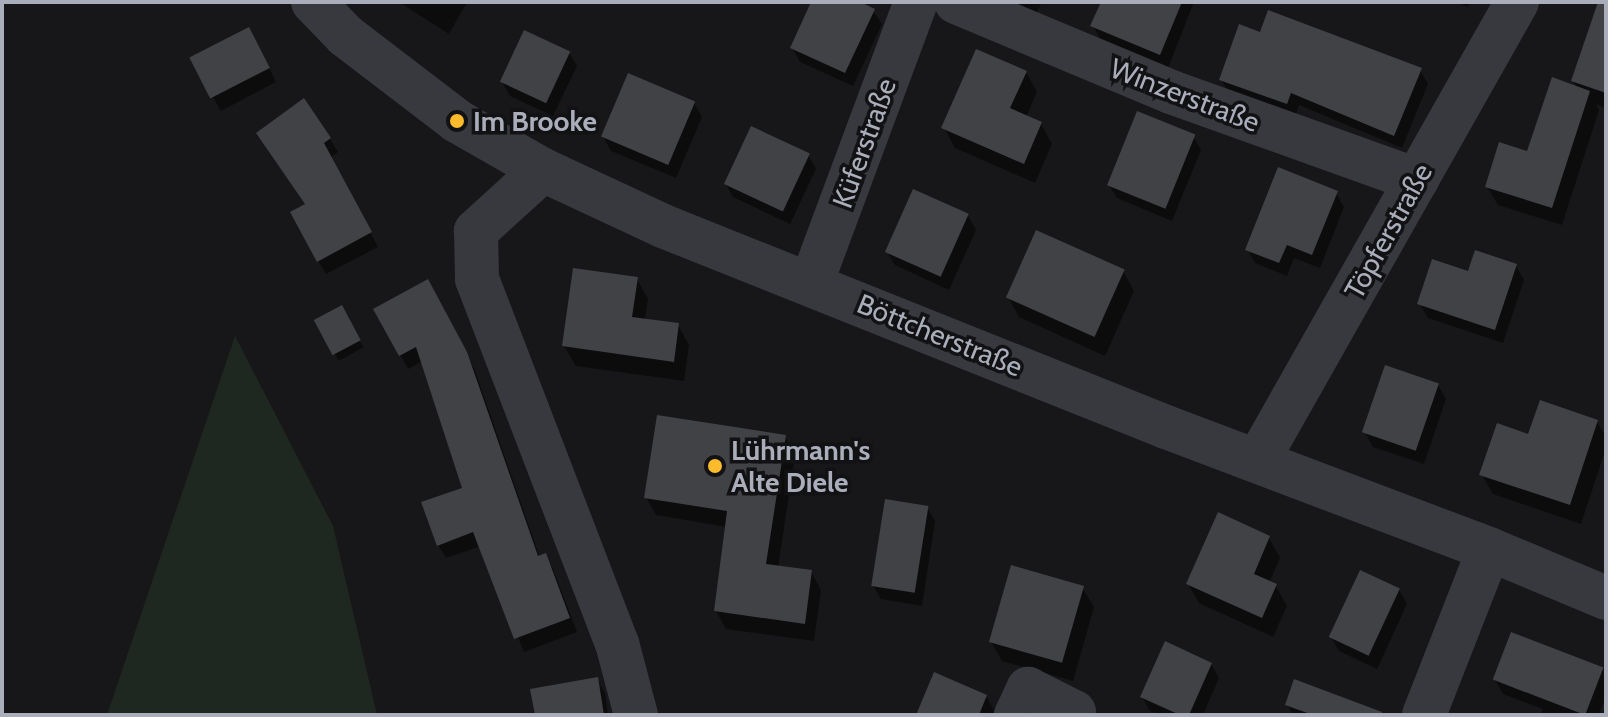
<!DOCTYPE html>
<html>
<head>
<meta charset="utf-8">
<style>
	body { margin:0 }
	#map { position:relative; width:1608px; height:717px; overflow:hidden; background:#171719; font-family:Cabin,sans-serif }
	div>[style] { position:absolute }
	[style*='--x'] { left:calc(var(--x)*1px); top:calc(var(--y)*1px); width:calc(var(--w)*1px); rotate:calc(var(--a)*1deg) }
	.green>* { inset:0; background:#1f2820 }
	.shadow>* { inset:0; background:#0007; transform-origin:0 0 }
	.building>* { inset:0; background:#414246; transform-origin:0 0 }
	.minor>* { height:44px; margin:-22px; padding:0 22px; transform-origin:22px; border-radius:22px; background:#38393f }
	.dots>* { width:22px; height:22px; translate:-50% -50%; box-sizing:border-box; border:4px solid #121214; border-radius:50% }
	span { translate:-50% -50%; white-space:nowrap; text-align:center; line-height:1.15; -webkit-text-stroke:7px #121214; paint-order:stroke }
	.street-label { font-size:28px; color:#a9aeba }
	.poi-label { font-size:28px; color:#a9aeba; font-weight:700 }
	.left { translate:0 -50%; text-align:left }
	.frame { position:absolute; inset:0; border:4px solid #a9aeba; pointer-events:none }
</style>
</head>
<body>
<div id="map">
	<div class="green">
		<div style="clip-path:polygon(235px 336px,333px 526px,377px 715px,107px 715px)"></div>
	</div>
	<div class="shadow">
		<div style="clip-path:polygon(399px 2px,467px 2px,449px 34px)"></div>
		<div style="clip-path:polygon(813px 2px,855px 2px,873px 11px,882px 24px,853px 86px,800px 62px,792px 48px)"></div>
		<div style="clip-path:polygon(1008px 2px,1042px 2px,1035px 16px)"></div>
		<div style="clip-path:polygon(1103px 2px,1194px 2px,1168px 68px,1101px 40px,1093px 26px)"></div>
		<div style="clip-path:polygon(1455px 2px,1470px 2px,1468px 7px)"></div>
		<div style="clip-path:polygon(1261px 34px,1420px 70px,1428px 84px,1402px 148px,1299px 105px,1295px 117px,1229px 93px,1221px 80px)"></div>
		<div style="clip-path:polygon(257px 43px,276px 82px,221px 111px,213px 97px)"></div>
		<div style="clip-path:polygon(1606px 47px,1606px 108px,1596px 104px,1599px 110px,1562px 225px,1498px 205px,1487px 187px,1529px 153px,1578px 89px,1573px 81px)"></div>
		<div style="clip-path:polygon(569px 53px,577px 66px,553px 116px,510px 96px,502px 82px)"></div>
		<div style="clip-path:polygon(1026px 72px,1037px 92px,1026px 117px,1041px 124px,1052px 144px,1035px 183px,955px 148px,944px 128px)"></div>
		<div style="clip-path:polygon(694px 103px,702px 117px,676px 178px,611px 151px,603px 137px)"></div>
		<div style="clip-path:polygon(258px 133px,330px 139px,338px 152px,330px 158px,378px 247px,326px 274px,318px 261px,307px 205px)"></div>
		<div style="clip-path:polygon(1193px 136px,1201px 150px,1172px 221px,1117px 198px,1109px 185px)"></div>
		<div style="clip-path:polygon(808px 155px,816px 169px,790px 224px,733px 197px,725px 183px)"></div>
		<div style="clip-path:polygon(1336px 193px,1344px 207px,1320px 268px,1294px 258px,1287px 276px,1255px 263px,1247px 249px)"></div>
		<div style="clip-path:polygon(968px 216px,976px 230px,949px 290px,895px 265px,887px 252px)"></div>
		<div style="clip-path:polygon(1516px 266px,1524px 280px,1503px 343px,1428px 318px,1420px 304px,1469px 274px)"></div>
		<div style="clip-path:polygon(1123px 271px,1134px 291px,1105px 356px,1019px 317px,1008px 297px)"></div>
		<div style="clip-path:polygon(637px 279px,648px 299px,645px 320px,678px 325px,689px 345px,684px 381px,576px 366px,564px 346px)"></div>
		<div style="clip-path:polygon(435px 296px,474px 368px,540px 558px,545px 556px,553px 569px,577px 632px,524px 652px,481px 546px,446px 558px,438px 545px,465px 489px,423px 361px,408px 369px,376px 310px)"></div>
		<div style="left:341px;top:307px;width:46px;height:28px;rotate:61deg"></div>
		<div style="clip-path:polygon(1438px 385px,1446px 399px,1424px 464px,1373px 447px,1365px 433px)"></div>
		<div style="clip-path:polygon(1597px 422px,1606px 437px,1606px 448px,1581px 524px,1493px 494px,1482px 475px,1530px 437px)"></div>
		<div style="clip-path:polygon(785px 437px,795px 455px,778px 568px,811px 572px,821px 590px,814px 641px,726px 629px,716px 611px,727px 527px,656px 515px,646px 497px)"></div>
		<div style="clip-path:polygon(927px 507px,935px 521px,922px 606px,881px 599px,873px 586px)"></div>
		<div style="clip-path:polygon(1269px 538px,1280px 558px,1269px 583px,1276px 586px,1287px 606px,1273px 637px,1199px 603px,1188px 584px)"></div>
		<div style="clip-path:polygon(1082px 587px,1094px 607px,1073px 681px,1002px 661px,991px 642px)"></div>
		<div style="clip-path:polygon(1399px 590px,1407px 604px,1377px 669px,1339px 651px,1331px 637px)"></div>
		<div style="clip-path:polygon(1211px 664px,1219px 678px,1203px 715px,1160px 715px,1150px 711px,1142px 697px)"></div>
		<div style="clip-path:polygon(1603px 668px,1606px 696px,1599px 715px,1540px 715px,1543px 709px,1503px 694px,1495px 680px)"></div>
		<div style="clip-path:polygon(597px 679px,605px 693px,608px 715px,537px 715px)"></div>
		<div style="clip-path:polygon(986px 696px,994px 710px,992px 715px,918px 715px)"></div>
		<div style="clip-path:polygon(1287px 704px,1362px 715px,1293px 715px)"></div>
	</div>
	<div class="building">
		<div style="clip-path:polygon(811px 2px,860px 2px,875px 9px,845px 73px,790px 48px)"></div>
		<div style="clip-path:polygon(1101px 2px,1182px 2px,1160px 55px,1090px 26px)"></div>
		<div style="clip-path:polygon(1598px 2px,1606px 2px,1606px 93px,1571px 81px)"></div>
		<div style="clip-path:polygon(1268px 10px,1422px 68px,1394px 136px,1291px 93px,1287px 104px,1219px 80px,1239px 24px,1260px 32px)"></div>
		<div style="left:249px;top:27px;width:46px;height:67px;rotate:63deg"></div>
		<div style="left:524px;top:30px;width:51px;height:57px;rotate:25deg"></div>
		<div style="clip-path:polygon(976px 49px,1027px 71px,1010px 108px,1042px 122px,1024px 164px,941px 128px)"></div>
		<div style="left:628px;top:73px;width:73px;height:69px;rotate:23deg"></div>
		<div style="clip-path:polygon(1552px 77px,1590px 91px,1552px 208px,1485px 187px,1499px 142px,1527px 151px)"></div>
		<div style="clip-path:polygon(304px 98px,331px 138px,324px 143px,372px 232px,317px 262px,290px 212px,305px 204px,256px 133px)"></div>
		<div style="left:1137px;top:111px;width:63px;height:80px;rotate:22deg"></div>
		<div style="left:751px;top:126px;width:65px;height:64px;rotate:25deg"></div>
		<div style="clip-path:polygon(1278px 167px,1338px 191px,1312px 255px,1287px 245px,1279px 263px,1245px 250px)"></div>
		<div style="left:913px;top:189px;width:61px;height:69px;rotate:24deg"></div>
		<div style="left:1036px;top:230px;width:97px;height:74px;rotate:24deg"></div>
		<div style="clip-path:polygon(1475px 250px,1517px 264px,1495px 330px,1417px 304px,1432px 259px,1468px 271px)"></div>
		<div style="clip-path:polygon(573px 268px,638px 277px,632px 317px,679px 323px,674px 362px,562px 346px)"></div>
		<div style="clip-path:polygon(428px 279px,467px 352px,538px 556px,546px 553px,570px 618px,514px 639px,473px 532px,437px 546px,421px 502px,462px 488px,416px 347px,399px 356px,373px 309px)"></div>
		<div style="left:342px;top:305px;width:40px;height:32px;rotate:62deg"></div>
		<div style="left:1385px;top:365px;width:57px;height:71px;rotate:19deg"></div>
		<div style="clip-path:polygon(1540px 400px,1598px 420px,1570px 505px,1479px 475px,1497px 423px,1528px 434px)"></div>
		<div style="clip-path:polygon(657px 415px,786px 435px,766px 564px,812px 570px,805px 624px,714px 611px,727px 511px,644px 498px)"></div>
		<div style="left:885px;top:499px;width:44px;height:88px;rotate:9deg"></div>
		<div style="clip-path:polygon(1218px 512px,1270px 536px,1254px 574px,1277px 584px,1262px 618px,1186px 584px)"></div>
		<div style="left:1011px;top:565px;width:76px;height:80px;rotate:16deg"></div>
		<div style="left:1360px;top:570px;width:44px;height:74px;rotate:25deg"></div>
		<div style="left:1511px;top:632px;width:99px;height:51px;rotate:21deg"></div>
		<div style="clip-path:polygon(1165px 641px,1212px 663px,1189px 715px,1180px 715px,1140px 697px)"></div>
		<div style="clip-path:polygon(934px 672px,987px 695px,979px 715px,916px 715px)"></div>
		<div style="clip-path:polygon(598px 677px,604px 715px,535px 715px,530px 689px)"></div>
		<div style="clip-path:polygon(1294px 679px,1382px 712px,1381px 715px,1313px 715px,1285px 705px)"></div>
	</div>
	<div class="minor">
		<div style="--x:313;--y:2;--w:47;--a:45.9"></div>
		<div style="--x:346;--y:36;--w:140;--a:37.4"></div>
		<div style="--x:457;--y:121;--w:99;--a:29.7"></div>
		<div style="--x:543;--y:170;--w:132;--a:25"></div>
		<div style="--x:663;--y:226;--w:542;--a:21.78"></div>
		<div style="--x:1166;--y:427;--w:345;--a:20.7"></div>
		<div style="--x:1489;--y:549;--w:127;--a:22.7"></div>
		<div style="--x:956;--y:2;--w:233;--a:22.7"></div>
		<div style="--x:1171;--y:92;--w:261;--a:19.7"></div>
		<div style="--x:543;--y:170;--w:91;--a:137.7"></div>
		<div style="--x:476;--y:231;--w:48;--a:88.8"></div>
		<div style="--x:477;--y:279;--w:390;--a:69"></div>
		<div style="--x:617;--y:643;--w:74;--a:75.2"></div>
		<div style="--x:811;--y:284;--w:301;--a:-69.6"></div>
		<div style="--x:1258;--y:460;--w:526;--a:-60.51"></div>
		<div style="--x:1016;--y:715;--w:29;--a:-65"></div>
		<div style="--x:1028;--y:689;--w:51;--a:26.6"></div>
		<div style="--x:1074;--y:712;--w:4;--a:124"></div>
		<div style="--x:1424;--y:715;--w:178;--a:-68.6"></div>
	</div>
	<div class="dots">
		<div style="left:457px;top:121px;background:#fcbb2d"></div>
		<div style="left:715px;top:466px;background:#fcbb2d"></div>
	</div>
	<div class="street-label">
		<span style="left:1185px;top:95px;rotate:21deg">Winzerstraße</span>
		<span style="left:864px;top:143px;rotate:-70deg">Küferstraße</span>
		<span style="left:1388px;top:231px;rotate:-61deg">Töpferstraße</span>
		<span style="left:940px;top:335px;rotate:22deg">Böttcherstraße</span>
	</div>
	<div class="poi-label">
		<span class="left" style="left:473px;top:121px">Im Brooke</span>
		<span class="left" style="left:731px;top:466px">Lührmann's<br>Alte Diele</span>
	</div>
	<div class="frame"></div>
</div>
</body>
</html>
